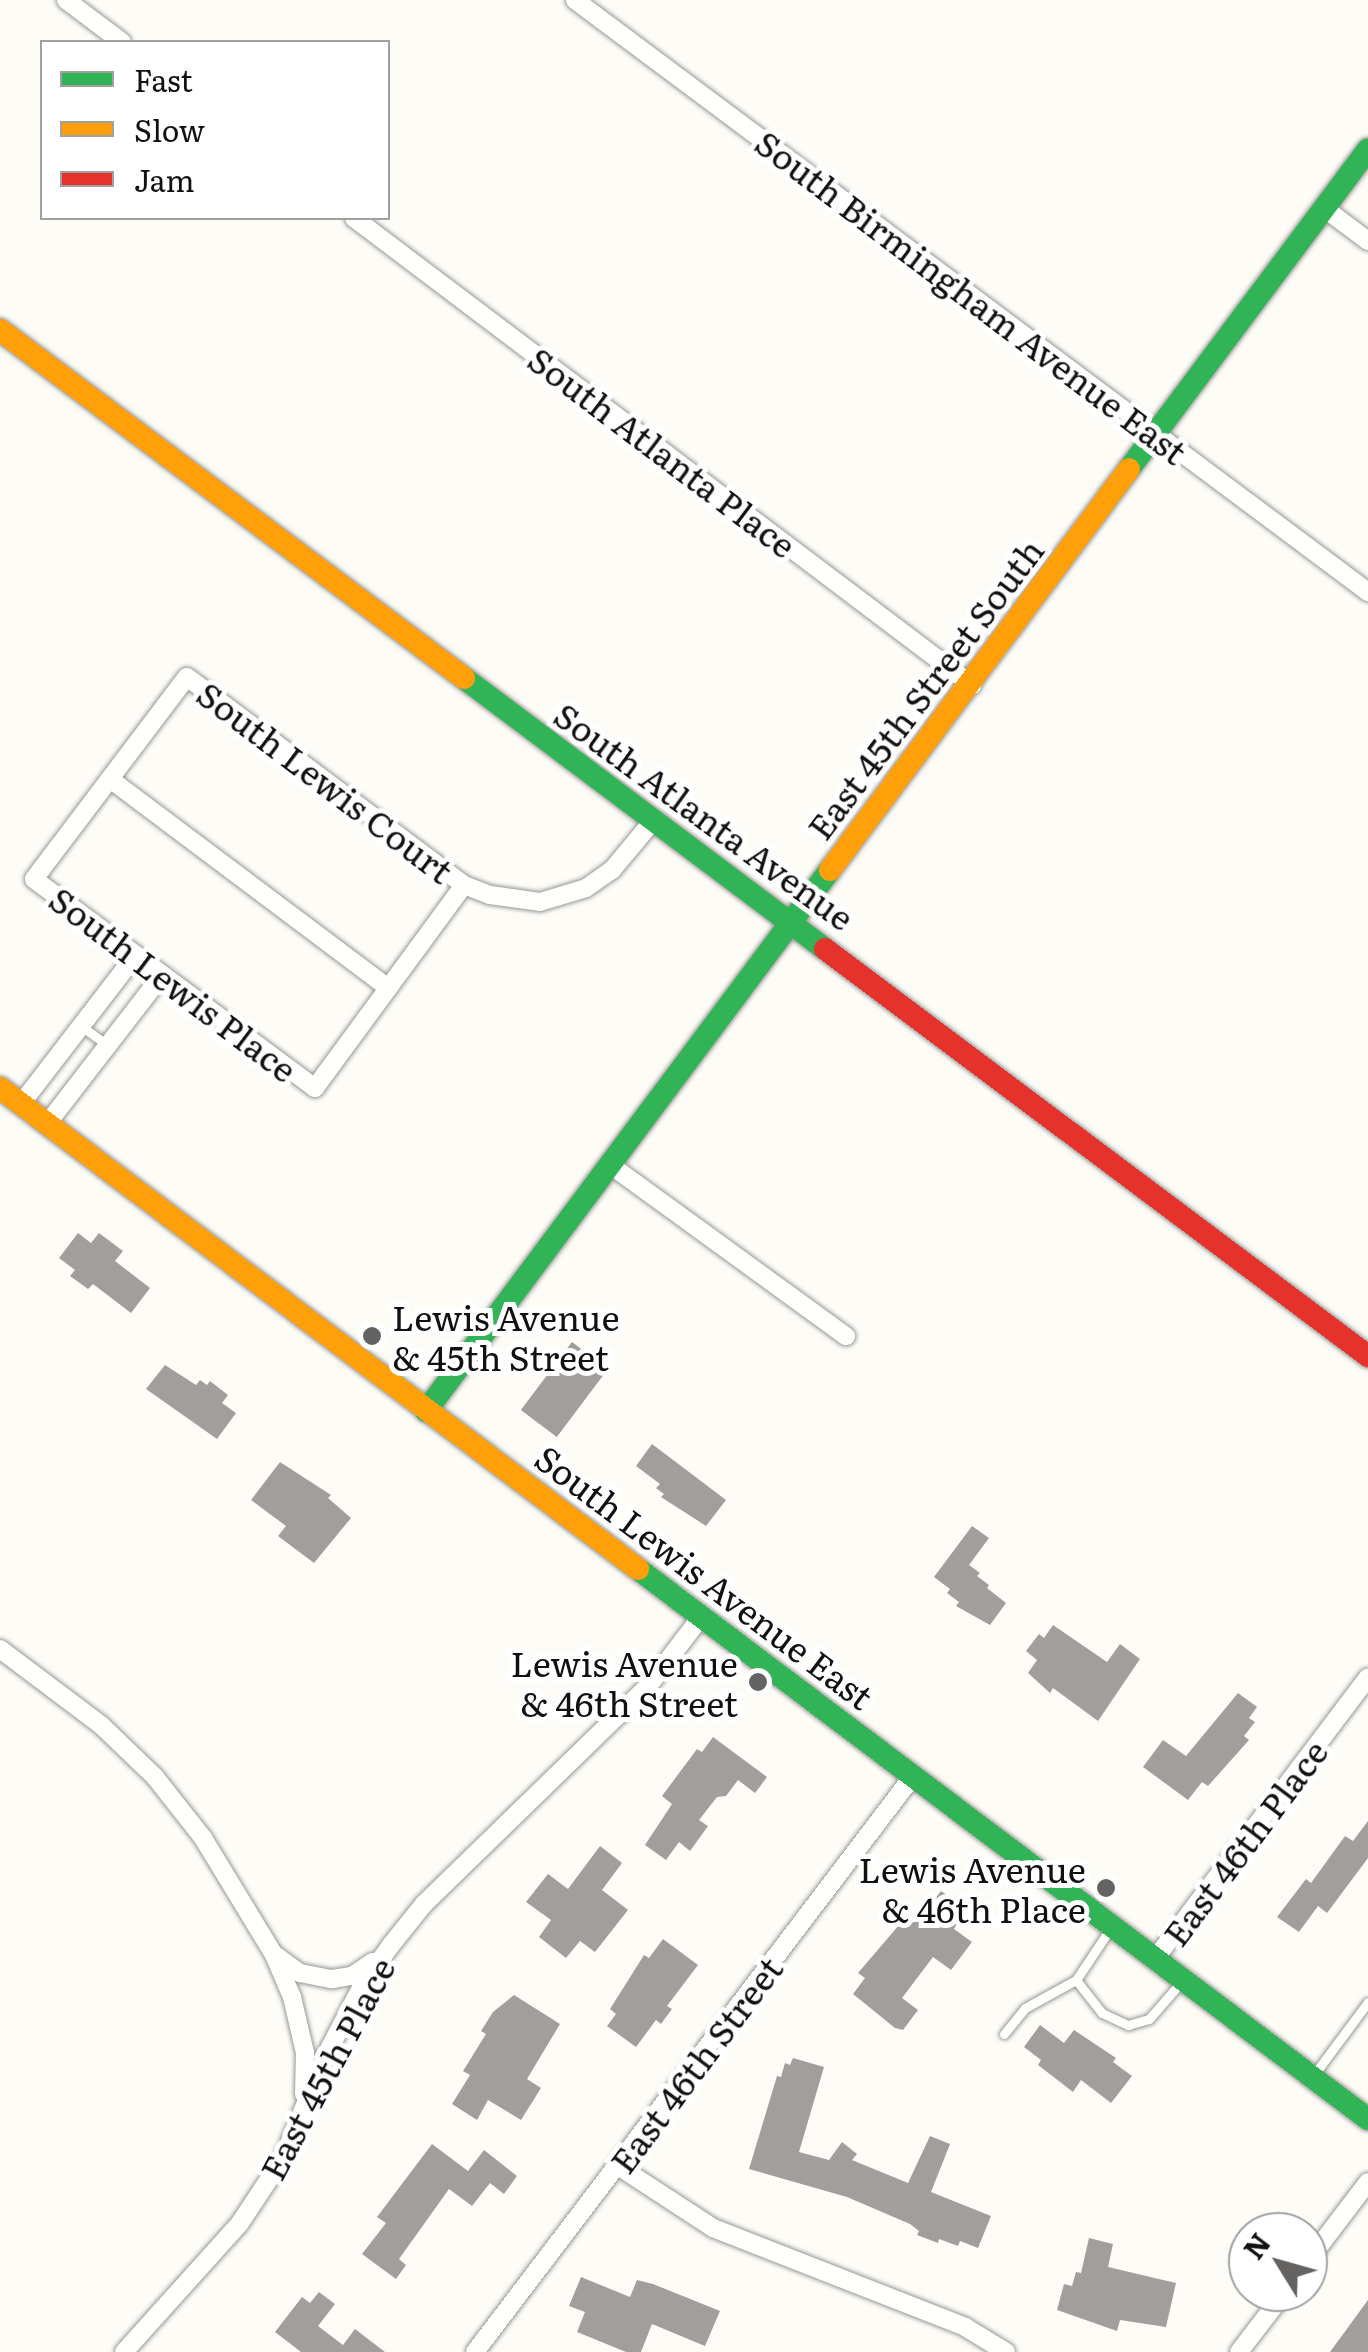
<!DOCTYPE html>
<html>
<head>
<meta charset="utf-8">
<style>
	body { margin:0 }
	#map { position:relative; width:1368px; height:2352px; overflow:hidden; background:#fdfcf7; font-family:Literata,serif }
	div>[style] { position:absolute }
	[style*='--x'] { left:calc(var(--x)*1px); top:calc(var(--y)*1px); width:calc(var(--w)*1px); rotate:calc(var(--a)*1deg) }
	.building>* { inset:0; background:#a19f9c; transform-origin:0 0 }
	.roads { filter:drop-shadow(0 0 2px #979795) drop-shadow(0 0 2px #979795) }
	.lane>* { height:9px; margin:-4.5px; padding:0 4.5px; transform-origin:4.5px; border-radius:4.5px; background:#fffffe }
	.street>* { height:18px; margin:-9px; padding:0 9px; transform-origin:9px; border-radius:9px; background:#fffffe }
	.fast>* { height:22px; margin:-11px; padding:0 11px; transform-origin:11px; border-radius:11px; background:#30b455 }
	.slow>* { height:22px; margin:-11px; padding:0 11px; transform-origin:11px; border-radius:11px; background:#ff9f0a }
	.jam>* { height:22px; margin:-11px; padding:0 11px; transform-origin:11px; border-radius:11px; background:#e5322d }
	.dots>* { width:28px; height:28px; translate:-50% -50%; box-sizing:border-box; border:5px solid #fff; border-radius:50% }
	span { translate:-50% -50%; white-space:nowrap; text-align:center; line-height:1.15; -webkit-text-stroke:10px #fff; paint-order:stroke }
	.street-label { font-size:35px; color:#111 }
	.poi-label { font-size:35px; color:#111 }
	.left { translate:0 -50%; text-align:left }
	.right { translate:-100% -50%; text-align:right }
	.legend { position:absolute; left:40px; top:40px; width:350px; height:180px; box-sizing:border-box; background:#fff; border:2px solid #a0a0a0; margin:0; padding:12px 18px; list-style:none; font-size:30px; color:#111 }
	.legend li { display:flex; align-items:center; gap:20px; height:50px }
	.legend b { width:50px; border:2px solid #a0a0a0 }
	.north { position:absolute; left:1228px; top:2212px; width:100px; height:100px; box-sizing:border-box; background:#fff; border:2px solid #a0a0a0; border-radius:50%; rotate:307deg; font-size:28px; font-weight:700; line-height:40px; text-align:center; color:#111 }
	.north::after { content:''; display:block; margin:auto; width:35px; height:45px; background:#646362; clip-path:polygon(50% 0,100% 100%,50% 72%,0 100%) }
</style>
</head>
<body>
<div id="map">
	<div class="building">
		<div style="clip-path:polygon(78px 1233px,91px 1243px,99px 1233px,123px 1251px,115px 1261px,150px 1288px,131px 1313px,93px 1284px,88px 1289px,70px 1276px,75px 1270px,59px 1258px)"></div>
		<div style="left:572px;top:1342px;width:45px;height:85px;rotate:37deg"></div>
		<div style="clip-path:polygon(165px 1365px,196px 1385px,200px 1380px,207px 1385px,210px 1381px,228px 1395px,222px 1403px,236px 1413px,217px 1439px,146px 1389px)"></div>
		<div style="clip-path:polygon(652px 1444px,726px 1500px,706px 1526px,661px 1497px,664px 1494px,656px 1488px,660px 1484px,636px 1466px)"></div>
		<div style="clip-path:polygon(280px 1462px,331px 1495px,328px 1498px,351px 1518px,314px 1563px,278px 1536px,286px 1526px,251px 1500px)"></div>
		<div style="clip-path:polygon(972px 1526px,989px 1538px,969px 1565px,980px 1573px,977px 1576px,989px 1585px,987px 1588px,1006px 1603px,990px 1625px,956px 1606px,959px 1602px,947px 1593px,950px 1589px,934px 1577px)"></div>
		<div style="clip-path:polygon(1053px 1625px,1107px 1662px,1120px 1644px,1140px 1659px,1098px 1721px,1053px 1688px,1050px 1693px,1028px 1673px,1037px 1660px,1026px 1651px,1039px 1634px,1044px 1638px)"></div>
		<div style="clip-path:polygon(1238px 1693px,1257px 1707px,1249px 1718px,1255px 1722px,1244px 1736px,1249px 1740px,1208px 1786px,1202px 1782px,1188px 1800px,1143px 1767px,1163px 1740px,1186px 1756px)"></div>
		<div style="clip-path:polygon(713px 1737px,767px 1777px,755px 1793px,738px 1780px,726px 1796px,717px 1797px,699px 1820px,708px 1826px,690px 1851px,679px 1842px,666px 1860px,645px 1845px,672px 1804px,662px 1796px,697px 1749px,702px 1752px)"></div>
		<div style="clip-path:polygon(1368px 1821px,1368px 1858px,1327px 1913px,1318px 1906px,1299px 1932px,1277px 1917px,1306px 1879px,1311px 1883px,1345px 1836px,1353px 1841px)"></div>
		<div style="clip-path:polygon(600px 1846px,622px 1863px,602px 1890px,628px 1910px,595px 1952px,580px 1941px,566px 1958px,539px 1937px,551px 1920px,526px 1902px,548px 1874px,568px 1889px)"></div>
		<div style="clip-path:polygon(941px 1891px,965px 1908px,954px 1929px,972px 1942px,951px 1970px,933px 1957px,902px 1998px,918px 2010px,903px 2030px,895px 2028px,853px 1994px,865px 1978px,858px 1973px,905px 1918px,909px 1921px,929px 1896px,934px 1900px)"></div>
		<div style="clip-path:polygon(663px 1939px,698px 1965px,667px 2006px,672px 2009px,661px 2024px,656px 2020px,636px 2047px,607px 2026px,616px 2014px,610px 2009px,644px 1955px,649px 1958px)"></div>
		<div style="clip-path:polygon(514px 1995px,560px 2024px,527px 2079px,541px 2088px,521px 2120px,488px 2100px,477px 2120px,452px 2104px,470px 2075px,463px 2071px,486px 2034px,481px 2031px,493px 2012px)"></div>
		<div style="clip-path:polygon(1040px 2025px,1064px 2043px,1074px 2030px,1116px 2058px,1113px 2062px,1132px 2076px,1111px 2103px,1081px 2080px,1073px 2092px,1038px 2065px,1041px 2060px,1024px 2047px)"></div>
		<div style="clip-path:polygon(793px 2058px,824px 2067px,799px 2152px,829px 2160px,842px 2142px,857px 2154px,852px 2160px,908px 2183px,930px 2136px,950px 2144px,931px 2192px,991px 2216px,978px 2248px,960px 2241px,958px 2246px,939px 2239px,938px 2243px,917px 2235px,919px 2231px,910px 2224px,847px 2197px,749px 2169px,777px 2076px,781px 2077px,785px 2063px,790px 2065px)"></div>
		<div style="clip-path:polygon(432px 2144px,468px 2171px,484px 2150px,517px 2176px,504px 2194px,490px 2183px,472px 2206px,449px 2189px,399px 2259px,406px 2265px,396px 2279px,362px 2254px,386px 2223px,377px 2217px)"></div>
		<div style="clip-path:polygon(1089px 2238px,1113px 2244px,1108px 2267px,1176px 2283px,1166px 2327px,1120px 2320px,1117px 2331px,1057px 2310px,1064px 2284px,1072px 2286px,1076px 2272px,1081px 2273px)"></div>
		<div style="clip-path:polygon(581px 2277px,630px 2297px,637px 2280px,653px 2284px,720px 2311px,705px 2346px,652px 2324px,641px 2352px,626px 2352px,577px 2332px,585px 2312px,569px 2306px)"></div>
		<div style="clip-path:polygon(319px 2292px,335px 2304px,318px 2326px,343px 2345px,355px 2329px,385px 2352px,301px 2352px,275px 2332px,302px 2297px,310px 2303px)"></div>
		<div style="clip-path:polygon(1368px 2300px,1368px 2352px,1330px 2352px)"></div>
	</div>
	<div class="roads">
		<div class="lane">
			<div style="--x:81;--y:1026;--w:32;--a:36"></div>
			<div style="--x:1076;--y:1980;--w:42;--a:51.8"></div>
			<div style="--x:1102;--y:2013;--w:29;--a:25"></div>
			<div style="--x:1128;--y:2025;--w:22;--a:-16"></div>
			<div style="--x:1149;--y:2019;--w:49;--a:-49.1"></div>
			<div style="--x:1004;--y:2034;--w:33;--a:-51"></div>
			<div style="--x:1025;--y:2008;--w:58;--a:-28.8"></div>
			<div style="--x:1076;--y:1980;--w:61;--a:-56.3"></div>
			<div style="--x:1316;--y:2072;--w:87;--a:-53.4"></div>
		</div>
		<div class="street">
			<div style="--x:66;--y:0;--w:70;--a:36.9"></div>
			<div style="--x:575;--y:0;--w:990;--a:36.74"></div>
			<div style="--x:1324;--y:208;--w:55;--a:36.9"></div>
			<div style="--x:354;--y:218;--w:775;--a:37.08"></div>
			<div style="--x:110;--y:779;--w:348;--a:36.9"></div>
			<div style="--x:464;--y:885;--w:252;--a:126.3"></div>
			<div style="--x:315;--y:1088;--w:350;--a:-143.4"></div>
			<div style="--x:34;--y:879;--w:253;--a:-52.9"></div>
			<div style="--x:187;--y:677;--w:346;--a:36.9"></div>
			<div style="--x:464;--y:885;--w:28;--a:21"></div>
			<div style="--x:490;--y:895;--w:50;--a:8"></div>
			<div style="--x:540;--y:902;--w:48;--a:-16.9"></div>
			<div style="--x:586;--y:888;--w:32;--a:-35"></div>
			<div style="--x:612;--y:870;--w:62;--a:-50.2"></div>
			<div style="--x:21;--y:1104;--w:187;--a:-52.4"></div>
			<div style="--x:47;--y:1124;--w:188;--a:-52.3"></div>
			<div style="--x:609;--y:1164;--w:293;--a:36"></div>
			<div style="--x:0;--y:1649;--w:128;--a:37"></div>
			<div style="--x:102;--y:1726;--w:74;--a:43.9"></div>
			<div style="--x:155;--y:1777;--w:78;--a:51.8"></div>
			<div style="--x:203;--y:1838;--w:137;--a:58.7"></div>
			<div style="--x:274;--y:1955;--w:46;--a:66.8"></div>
			<div style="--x:292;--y:1997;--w:57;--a:76.9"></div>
			<div style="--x:305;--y:2053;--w:41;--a:91.4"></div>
			<div style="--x:275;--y:1955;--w:31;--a:36"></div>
			<div style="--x:300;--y:1973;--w:33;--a:11"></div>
			<div style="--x:332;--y:1979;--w:20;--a:-9"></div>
			<div style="--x:352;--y:1976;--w:25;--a:-34"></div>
			<div style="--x:1155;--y:1959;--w:353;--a:-52.9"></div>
			<div style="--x:618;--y:2166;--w:113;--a:33.1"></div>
			<div style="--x:713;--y:2228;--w:271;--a:21.4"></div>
			<div style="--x:965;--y:2327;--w:48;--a:31.4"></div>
			<div style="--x:1308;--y:2261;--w:99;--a:-52.8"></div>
			<div style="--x:124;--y:2352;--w:173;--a:-48"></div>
			<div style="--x:240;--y:2223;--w:78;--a:-56.5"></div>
			<div style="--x:283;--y:2158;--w:109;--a:-67.4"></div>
			<div style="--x:325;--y:2057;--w:82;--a:-62.5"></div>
			<div style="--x:363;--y:1984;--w:48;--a:-54.3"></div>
			<div style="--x:391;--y:1945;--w:53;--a:-51.2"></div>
			<div style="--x:424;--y:1904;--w:314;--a:-44.2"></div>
			<div style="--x:649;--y:1685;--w:86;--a:-52.6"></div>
			<div style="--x:475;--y:2352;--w:724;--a:-52.75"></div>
			<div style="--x:1239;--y:2352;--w:76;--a:-52.5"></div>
		</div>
		<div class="fast">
			<div style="--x:1129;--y:469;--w:399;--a:-53.2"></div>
			<div style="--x:464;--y:678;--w:451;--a:36.9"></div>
			<div style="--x:426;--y:1411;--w:675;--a:-53.25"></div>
			<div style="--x:638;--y:1569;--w:914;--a:37"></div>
		</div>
		<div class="slow">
			<div style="--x:0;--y:330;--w:580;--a:36.87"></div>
			<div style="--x:830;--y:870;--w:500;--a:-53.29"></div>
			<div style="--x:0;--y:1088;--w:799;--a:37.01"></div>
		</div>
		<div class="jam">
			<div style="--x:825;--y:949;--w:679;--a:36.85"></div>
		</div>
	</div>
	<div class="dots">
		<div style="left:372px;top:1336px;background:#646362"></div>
		<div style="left:758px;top:1682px;background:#646362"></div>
		<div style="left:1106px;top:1888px;background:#646362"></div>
	</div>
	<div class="street-label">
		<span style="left:972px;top:296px;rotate:37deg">South Birmingham Avenue East</span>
		<span style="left:663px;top:451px;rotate:37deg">South Atlanta Place</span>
		<span style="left:924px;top:688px;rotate:-53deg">East 45th Street South</span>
		<span style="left:326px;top:781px;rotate:37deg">South Lewis Court</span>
		<span style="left:705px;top:815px;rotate:36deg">South Atlanta Avenue</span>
		<span style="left:174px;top:983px;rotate:37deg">South Lewis Place</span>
		<span style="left:705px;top:1576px;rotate:37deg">South Lewis Avenue East</span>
		<span style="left:1244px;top:1842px;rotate:-53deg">East 46th Place</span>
		<span style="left:695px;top:2064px;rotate:-53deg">East 46th Street</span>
		<span style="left:326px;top:2068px;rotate:-62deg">East 45th Place</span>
	</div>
	<div class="poi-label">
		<span class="left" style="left:392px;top:1336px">Lewis Avenue<br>&amp; 45th Street</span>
		<span class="right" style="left:738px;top:1682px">Lewis Avenue<br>&amp; 46th Street</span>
		<span class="right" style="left:1086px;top:1888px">Lewis Avenue<br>&amp; 46th Place</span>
	</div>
	<ul class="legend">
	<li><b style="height:12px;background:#30b455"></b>Fast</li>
	<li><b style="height:12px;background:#ff9f0a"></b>Slow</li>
	<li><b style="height:12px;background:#e5322d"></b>Jam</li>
	</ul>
	<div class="north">N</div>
</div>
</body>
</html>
